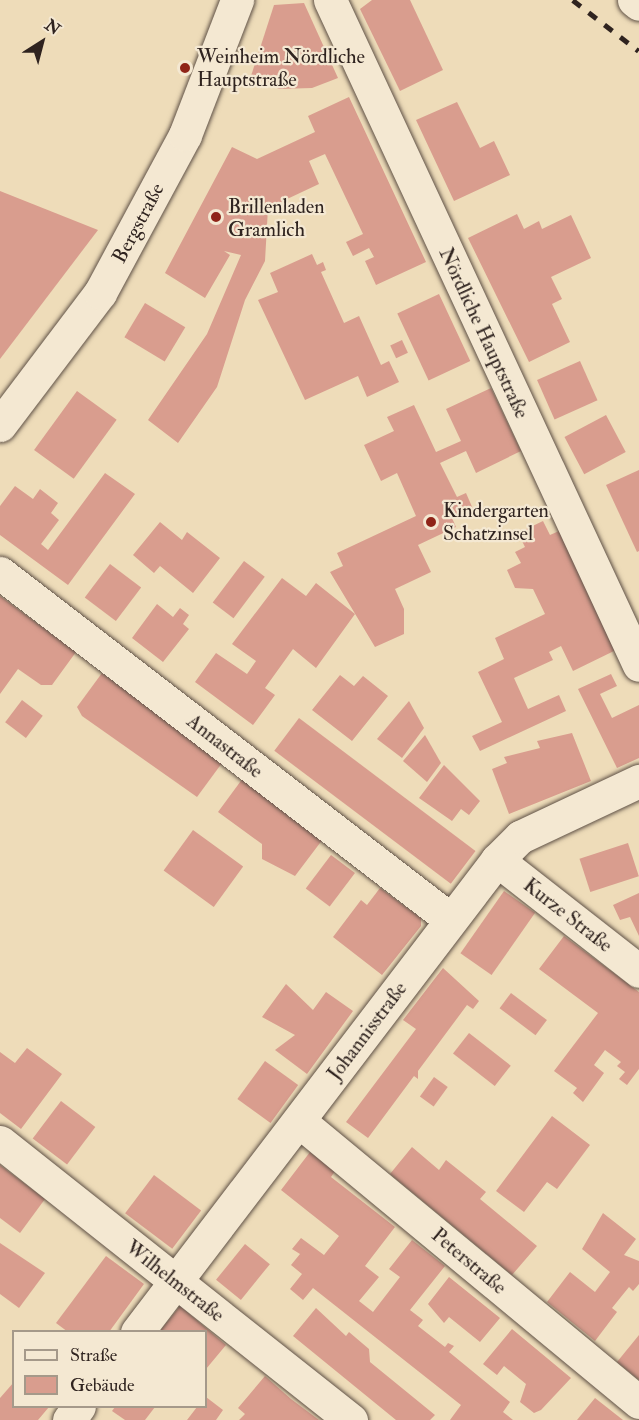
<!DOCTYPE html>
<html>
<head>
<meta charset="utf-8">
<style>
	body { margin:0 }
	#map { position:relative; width:639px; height:1420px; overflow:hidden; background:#eedcb9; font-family:"IM FELL Double Pica",serif }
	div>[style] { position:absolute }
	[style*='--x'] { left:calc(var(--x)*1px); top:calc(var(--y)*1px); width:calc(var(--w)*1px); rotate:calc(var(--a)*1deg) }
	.building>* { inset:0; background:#d99d8e; transform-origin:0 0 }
	.roads { filter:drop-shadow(0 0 2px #5f5146) drop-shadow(0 0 2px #5f5146) }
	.street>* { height:33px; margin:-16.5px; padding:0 16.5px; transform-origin:16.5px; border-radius:16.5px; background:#f4e8d2 }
	.secondary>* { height:33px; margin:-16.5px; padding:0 16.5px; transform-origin:16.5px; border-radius:16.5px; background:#f4e8d2 }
	.rail>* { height:4.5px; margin-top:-2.25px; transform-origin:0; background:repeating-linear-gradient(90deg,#2f231f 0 10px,transparent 0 20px) }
	.dots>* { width:16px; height:16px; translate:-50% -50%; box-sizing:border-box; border:3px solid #f4e8d2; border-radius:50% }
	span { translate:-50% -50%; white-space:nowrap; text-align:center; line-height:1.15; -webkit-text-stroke:4.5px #f4e8d2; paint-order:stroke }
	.poi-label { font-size:20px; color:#2f231f }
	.left { translate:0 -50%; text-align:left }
	.street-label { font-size:20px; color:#2f231f }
	.legend { position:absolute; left:12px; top:1330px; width:195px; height:78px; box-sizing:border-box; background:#f4e8d2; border:2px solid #a5998a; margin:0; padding:8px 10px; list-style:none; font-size:18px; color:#2f231f }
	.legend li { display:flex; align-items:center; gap:12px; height:30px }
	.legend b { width:30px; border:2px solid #a5998a }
	.north { position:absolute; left:12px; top:12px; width:60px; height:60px; -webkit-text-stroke:4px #f4e8d2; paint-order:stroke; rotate:36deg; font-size:16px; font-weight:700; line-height:24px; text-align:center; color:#2f231f }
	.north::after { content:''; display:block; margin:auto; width:21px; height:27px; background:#2f231f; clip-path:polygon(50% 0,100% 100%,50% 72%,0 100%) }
</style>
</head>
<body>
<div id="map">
	<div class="building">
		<div style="clip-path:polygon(372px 0,410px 0,443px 70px,400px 91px,360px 9px)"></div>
		<div style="clip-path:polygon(304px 3px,338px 78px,312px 88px,279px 89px,251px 76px,274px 5px)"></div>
		<div style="clip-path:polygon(349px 97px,426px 262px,376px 285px,365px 261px,374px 257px,369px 248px,353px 256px,346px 242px,363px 234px,325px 154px,309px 161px,319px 184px,268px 208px,265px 261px,245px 300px,217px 387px,178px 443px,148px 420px,207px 334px,241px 255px,224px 251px,230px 255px,205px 298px,165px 273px,232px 147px,257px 159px,315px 132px,308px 116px)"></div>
		<div style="clip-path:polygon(457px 102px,480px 148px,494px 141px,510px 175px,454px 201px,416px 120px)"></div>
		<div style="clip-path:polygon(0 191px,98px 230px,0 359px)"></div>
		<div style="clip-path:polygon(517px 214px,524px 229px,539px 221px,542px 229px,571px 215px,591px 258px,551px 277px,562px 299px,552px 304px,570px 342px,529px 362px,468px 238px)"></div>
		<div style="clip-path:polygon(312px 254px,317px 265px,323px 262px,326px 270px,321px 272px,344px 323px,359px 316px,381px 365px,389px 361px,399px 382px,367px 397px,358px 376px,305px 400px,258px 300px,278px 292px,270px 273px)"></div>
		<div style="left:439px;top:294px;width:74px;height:46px;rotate:65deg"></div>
		<div style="left:145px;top:303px;width:47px;height:40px;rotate:31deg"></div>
		<div style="left:402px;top:340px;width:14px;height:13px;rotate:65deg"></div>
		<div style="left:580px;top:361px;width:43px;height:47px;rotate:66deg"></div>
		<div style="clip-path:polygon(491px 388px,521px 451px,476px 473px,466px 451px,440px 463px,457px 497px,466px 493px,473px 509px,452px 518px,456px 527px,418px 545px,431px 572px,395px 589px,404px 609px,404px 634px,375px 647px,330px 572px,343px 566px,337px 553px,416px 516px,397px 473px,381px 481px,364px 445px,394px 431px,387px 417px,414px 405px,436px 452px,461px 441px,446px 409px)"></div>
		<div style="left:77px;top:391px;width:49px;height:73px;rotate:36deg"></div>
		<div style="left:606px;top:415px;width:42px;height:47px;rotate:62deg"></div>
		<div style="clip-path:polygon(639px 470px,639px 551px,637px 552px,606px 485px)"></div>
		<div style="clip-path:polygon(105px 473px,135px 494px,68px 585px,0 535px,0 506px,15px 486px,33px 499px,40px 489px,58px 503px,51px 513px,59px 520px,41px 544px,48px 550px)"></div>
		<div style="clip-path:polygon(543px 521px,550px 535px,559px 531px,616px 650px,573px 671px,561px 646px,549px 652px,553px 660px,514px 678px,528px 709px,559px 695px,566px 711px,480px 751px,472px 736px,502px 722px,478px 672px,504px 659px,495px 638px,545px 614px,533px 589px,515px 588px,507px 570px,521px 563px,515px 552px,525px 547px,518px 533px)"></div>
		<div style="clip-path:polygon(160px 522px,182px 540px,187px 532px,220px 558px,193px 593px,160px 566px,154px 573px,133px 555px)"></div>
		<div style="left:244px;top:561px;width:26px;height:52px;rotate:37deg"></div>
		<div style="left:110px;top:564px;width:39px;height:42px;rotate:37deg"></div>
		<div style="clip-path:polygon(282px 578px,306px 596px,316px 583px,355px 614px,316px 668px,293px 649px,265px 688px,275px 695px,253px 725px,195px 682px,216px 653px,247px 674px,256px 661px,232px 644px)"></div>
		<div style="clip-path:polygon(0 596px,76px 652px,52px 685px,41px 685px,18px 669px,0 694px)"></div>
		<div style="clip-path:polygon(157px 604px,173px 617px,180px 608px,189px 615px,183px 624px,189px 629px,163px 662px,132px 638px)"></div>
		<div style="clip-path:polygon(102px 673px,222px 763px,197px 797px,82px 716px,77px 707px)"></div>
		<div style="clip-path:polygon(611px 674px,617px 686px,600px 694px,612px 718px,639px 705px,639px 758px,617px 768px,578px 689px)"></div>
		<div style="clip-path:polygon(340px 675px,354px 686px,363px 676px,388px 696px,352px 741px,312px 710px)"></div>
		<div style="left:22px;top:700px;width:26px;height:28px;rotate:37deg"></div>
		<div style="clip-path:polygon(409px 701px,424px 728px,402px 758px,377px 739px)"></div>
		<div style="left:299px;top:718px;width:221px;height:41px;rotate:37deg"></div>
		<div style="clip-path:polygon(572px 733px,591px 781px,509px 814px,492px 769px,507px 763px,504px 757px,540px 748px,537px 741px)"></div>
		<div style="clip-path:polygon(425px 735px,441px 763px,427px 782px,403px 761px)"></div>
		<div style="clip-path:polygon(444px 765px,480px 801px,469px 815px,461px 809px,452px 821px,419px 798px)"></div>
		<div style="clip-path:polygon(243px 778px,323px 839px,295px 876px,262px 859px,262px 844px,218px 812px)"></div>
		<div style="left:193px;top:830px;width:62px;height:50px;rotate:36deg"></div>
		<div style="left:628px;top:843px;width:35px;height:51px;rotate:72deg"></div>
		<div style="left:331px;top:855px;width:30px;height:42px;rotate:37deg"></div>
		<div style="clip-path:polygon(380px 888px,421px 918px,421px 926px,382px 975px,333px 937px,361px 900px,367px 905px)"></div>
		<div style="left:504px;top:891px;width:38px;height:76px;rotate:35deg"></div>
		<div style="clip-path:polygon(639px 893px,639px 936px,630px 917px,620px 920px,613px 905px)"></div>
		<div style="clip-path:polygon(564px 936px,639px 992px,639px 1069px,627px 1085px,619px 1079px,625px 1072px,617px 1066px,621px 1062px,605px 1050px,594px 1065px,604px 1073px,583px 1102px,573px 1093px,577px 1088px,554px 1071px,598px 1013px,539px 969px)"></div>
		<div style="clip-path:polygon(443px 968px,479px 1001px,473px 1009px,467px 1005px,418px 1071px,418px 1079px,414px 1076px,368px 1138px,346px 1122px,416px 1029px,403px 1020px)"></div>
		<div style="clip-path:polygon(286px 984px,313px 1010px,326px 992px,353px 1011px,307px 1074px,275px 1050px,295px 1035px,262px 1017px)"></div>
		<div style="left:511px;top:993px;width:45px;height:19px;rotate:37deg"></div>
		<div style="left:469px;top:1033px;width:53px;height:26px;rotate:38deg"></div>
		<div style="clip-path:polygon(27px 1048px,62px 1074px,21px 1129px,0 1113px,0 1052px,15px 1063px)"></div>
		<div style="left:265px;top:1061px;width:41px;height:47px;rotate:36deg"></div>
		<div style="left:434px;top:1077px;width:17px;height:24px;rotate:36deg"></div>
		<div style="left:61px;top:1101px;width:43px;height:47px;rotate:37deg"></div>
		<div style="clip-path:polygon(552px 1116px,590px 1145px,557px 1189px,547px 1182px,524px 1212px,496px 1191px)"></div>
		<div style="clip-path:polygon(412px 1147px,439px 1170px,446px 1160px,486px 1192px,480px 1199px,537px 1246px,512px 1275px,390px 1174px)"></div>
		<div style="clip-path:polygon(310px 1152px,335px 1171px,331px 1177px,395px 1227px,365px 1266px,379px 1277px,359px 1301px,373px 1312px,400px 1277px,389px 1269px,412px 1240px,445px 1266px,410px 1310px,423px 1320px,418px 1326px,445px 1347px,448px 1343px,454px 1346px,449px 1352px,510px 1402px,503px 1412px,513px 1420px,450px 1420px,461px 1405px,313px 1288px,303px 1300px,290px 1289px,302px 1274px,291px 1265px,300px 1254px,292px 1249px,301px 1238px,324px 1255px,339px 1236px,281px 1190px)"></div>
		<div style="clip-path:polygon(0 1165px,45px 1199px,20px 1233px,0 1218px)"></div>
		<div style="left:154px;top:1175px;width:59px;height:48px;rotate:37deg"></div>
		<div style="clip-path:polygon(603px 1213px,636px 1239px,624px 1255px,639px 1261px,639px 1284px,633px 1291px,629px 1287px,612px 1308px,617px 1312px,595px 1341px,547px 1302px,570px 1272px,595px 1292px,610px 1272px,582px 1249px)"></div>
		<div style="clip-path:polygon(0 1243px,45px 1273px,19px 1308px,0 1294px)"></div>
		<div style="left:245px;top:1244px;width:32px;height:46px;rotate:39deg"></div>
		<div style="clip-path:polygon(106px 1256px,144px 1284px,109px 1332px,68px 1332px,56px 1323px)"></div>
		<div style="clip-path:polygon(449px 1277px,500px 1318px,480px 1342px,449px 1317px,444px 1323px,428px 1304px)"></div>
		<div style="clip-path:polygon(180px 1306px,226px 1345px,206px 1369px,206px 1332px,159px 1332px)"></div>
		<div style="clip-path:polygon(316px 1308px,346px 1336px,349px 1332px,369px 1349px,370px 1362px,435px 1415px,430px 1420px,396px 1420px,293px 1336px)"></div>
		<div style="clip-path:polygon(512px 1329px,571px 1378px,541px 1410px,534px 1413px,520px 1402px,526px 1384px,504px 1366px,497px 1375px,483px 1364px)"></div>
		<div style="clip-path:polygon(639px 1335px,639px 1380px,617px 1362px)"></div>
		<div style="clip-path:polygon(265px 1376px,291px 1399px,319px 1420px,239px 1420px,245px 1414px,238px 1408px)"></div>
		<div style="clip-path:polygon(14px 1382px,14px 1407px,49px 1407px,38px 1420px,0 1420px,0 1398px)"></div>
		<div style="clip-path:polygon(206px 1397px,223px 1410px,216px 1420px,187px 1420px,197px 1407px,206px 1407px)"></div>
		<div style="clip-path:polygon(595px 1398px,623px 1420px,577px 1420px)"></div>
		<div style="clip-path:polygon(115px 1407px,155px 1407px,145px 1420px,125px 1420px,112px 1411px)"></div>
	</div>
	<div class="roads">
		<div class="street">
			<div style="--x:330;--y:0;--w:733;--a:65.08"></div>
			<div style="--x:634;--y:0;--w:6;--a:39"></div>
			<div style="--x:0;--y:573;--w:568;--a:37.56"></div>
			<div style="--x:497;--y:860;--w:180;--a:38"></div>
			<div style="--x:299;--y:1121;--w:441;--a:39.6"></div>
			<div style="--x:0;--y:1142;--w:448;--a:38.4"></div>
			<div style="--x:137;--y:1332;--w:594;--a:-52.67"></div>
			<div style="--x:497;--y:860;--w:33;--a:-45"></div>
			<div style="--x:520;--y:837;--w:132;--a:-25.2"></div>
			<div style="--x:69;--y:1420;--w:17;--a:-54"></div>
		</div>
		<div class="secondary">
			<div style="--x:0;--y:425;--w:166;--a:-52.9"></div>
			<div style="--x:100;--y:293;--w:179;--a:-61.7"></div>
			<div style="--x:185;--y:135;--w:145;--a:-68.9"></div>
		</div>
	</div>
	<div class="rail">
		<div style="--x:573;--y:0;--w:83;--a:37.7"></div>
	</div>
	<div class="dots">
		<div style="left:185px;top:68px;background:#8f2418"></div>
		<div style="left:216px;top:217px;background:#8f2418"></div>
		<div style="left:431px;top:522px;background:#8f2418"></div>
	</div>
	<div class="poi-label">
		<span class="left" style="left:197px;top:68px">Weinheim Nördliche<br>Hauptstraße</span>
		<span class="left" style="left:228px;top:218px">Brillenladen<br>Gramlich</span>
		<span class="left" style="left:443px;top:522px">Kindergarten<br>Schatzinsel</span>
	</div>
	<div class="street-label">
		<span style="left:138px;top:223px;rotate:-62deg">Bergstraße</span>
		<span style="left:484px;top:333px;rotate:65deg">Nördliche Hauptstraße</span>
		<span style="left:225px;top:746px;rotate:38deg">Annastraße</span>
		<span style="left:568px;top:915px;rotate:38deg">Kurze Straße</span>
		<span style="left:367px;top:1031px;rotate:-53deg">Johannisstraße</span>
		<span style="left:469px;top:1261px;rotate:40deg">Peterstraße</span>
		<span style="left:175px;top:1281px;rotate:38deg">Wilhelmstraße</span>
	</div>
	<ul class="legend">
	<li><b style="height:8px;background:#f4e8d2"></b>Straße</li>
	<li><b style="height:16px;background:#d99d8e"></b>Gebäude</li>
	</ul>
	<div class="north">N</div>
</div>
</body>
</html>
